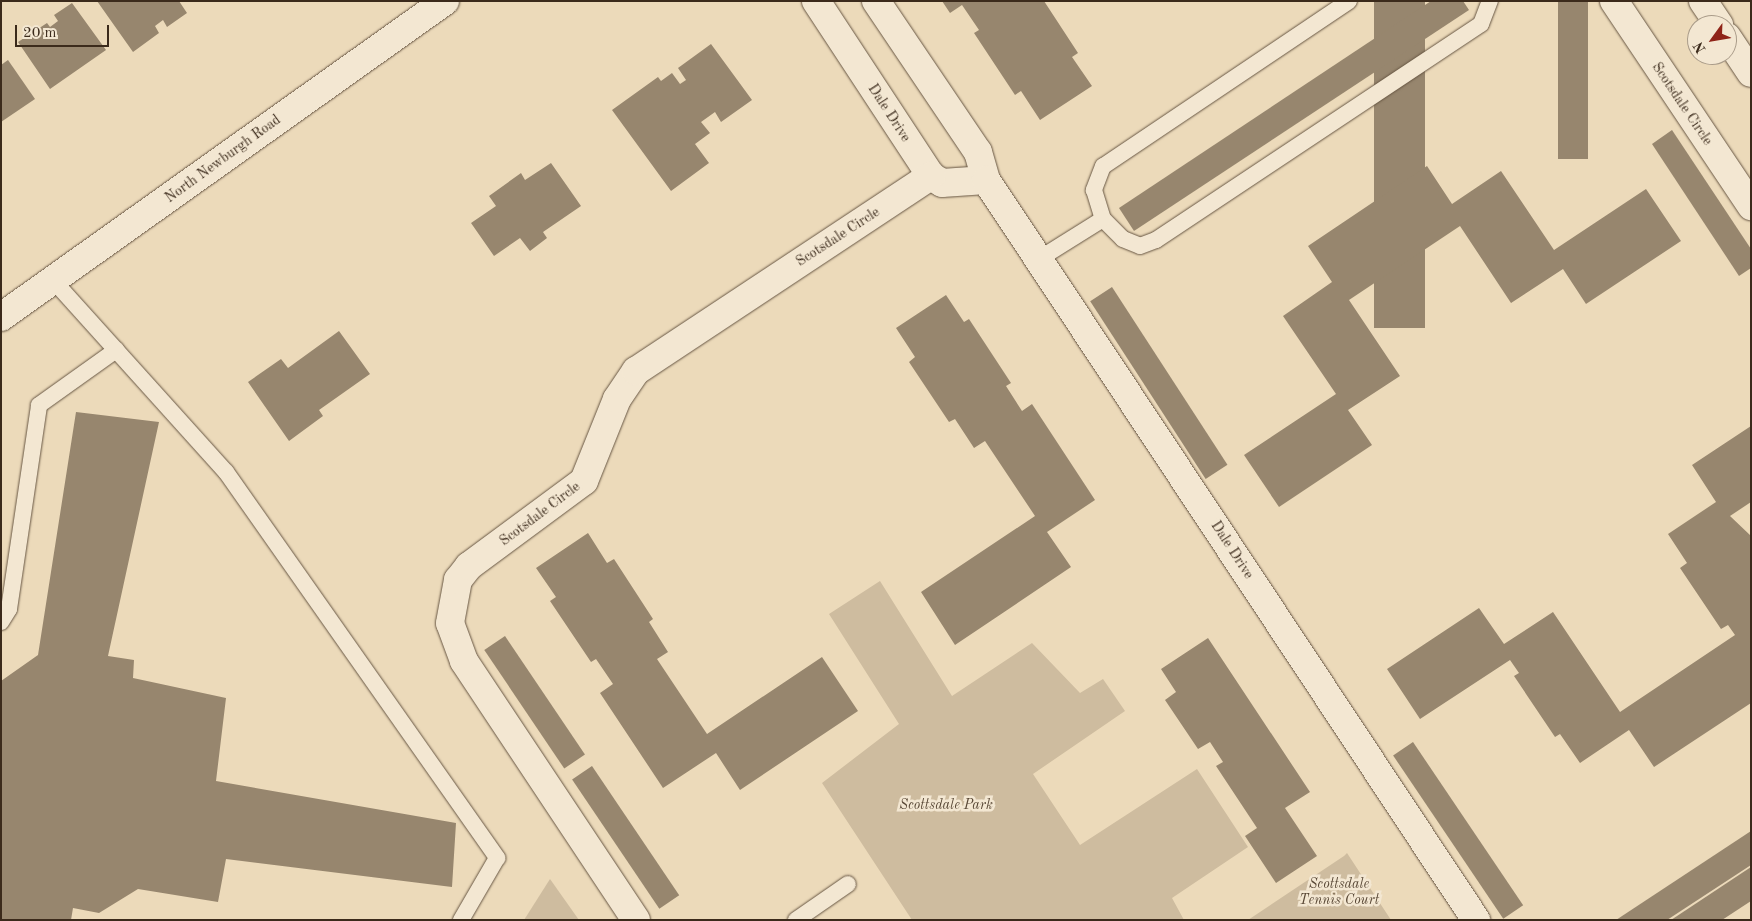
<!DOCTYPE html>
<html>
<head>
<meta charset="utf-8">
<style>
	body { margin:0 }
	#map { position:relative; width:1752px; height:921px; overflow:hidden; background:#ecdaba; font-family:"Old Standard TT",serif }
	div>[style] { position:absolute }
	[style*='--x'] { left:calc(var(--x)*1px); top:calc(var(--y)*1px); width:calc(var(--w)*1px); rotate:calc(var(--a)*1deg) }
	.green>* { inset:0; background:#cebc9f }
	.building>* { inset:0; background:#97866e; transform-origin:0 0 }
	.roads { filter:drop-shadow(0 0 1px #675643) drop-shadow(0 0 1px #675643) }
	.lane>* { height:16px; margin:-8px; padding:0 8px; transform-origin:8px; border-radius:8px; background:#f3e7d2 }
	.street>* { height:28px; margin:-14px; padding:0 14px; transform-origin:14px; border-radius:14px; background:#f3e7d2 }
	.secondary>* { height:28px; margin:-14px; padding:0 14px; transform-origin:14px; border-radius:14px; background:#f3e7d2 }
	span { translate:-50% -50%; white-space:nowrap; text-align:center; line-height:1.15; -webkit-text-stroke:5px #f3e7d2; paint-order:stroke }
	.street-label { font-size:14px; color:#3b2a1b }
	.park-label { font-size:14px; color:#584735; font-style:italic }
	.frame { position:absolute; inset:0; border:2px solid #3b2a1b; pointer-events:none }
	.north { position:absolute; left:1687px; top:15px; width:50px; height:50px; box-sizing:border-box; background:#f3e7d2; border:1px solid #a99b89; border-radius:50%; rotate:238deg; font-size:14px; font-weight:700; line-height:20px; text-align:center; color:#3b2a1b }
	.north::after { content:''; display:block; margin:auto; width:18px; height:22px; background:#8f2418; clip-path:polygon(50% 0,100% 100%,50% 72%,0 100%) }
	.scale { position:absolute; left:15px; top:25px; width:94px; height:22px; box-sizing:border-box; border:2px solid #3b2a1b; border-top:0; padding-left:6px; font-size:15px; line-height:18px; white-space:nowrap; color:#3b2a1b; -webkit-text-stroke:4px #f3e7d2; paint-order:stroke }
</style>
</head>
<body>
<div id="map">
	<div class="green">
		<div style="clip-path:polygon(880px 581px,952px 696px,1032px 643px,1080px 693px,1103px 679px,1125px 711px,1033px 774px,1080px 845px,1197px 769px,1248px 847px,1172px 898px,1184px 920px,912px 920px,822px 783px,899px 724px,829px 614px)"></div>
		<div style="clip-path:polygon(1347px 853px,1391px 920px,1248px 920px,1344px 856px)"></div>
		<div style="clip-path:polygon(550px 879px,579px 920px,524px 920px)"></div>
	</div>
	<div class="building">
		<div style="clip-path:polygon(97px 1px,179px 1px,187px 13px,167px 27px,163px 20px,155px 26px,159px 33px,133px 52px)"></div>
		<div style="clip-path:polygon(942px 1px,1044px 1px,1078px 53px,1072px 57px,1092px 86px,1040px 120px,1021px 91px,1015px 95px,974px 33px,979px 30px,962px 5px,950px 13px)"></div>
		<div style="left:1374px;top:1px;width:51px;height:327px"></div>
		<div style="clip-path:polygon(1431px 1px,1463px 1px,1469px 10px,1134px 231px,1119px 208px)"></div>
		<div style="left:1558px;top:1px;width:30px;height:158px"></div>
		<div style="clip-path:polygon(72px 3px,106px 50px,50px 89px,18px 42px,47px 23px,50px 27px,58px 21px,54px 15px)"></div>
		<div style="clip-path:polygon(711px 44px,752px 100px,721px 122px,715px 112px,701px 122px,710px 133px,695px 144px,709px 163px,671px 191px,612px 110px,658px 77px,661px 81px,672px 73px,680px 84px,686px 80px,678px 68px)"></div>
		<div style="clip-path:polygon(8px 60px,35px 99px,1px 122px,1px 65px)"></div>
		<div style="clip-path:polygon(1672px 130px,1751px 249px,1751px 268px,1739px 276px,1652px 144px)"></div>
		<div style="clip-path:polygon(551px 163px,581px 206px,543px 232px,547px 238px,530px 251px,520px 238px,494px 256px,471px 223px,496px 206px,489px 196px,521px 173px,525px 180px)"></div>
		<div style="clip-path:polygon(1427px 166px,1452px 204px,1501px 171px,1554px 250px,1646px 189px,1681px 241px,1586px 304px,1563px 269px,1511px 303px,1460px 226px,1349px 300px,1400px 376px,1348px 410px,1372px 445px,1279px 507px,1244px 455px,1336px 394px,1283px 316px,1332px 282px,1308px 246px)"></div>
		<div style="left:1112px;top:287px;width:212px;height:26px;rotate:57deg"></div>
		<div style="clip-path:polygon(946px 295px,964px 322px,969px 319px,1011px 383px,1006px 386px,1022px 411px,1032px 404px,1095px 500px,1047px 532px,1071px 567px,955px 645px,921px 592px,1035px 516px,985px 441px,974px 448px,955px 419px,949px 422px,909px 362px,915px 357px,896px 328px)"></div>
		<div style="clip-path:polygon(339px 331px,370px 374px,319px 410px,323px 416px,289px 441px,248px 382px,281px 359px,288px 368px)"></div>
		<div style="clip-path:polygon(76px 412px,159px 422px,108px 656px,134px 660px,133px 678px,226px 698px,216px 781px,456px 823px,452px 887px,226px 859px,218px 902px,138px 889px,99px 913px,73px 908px,71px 920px,1px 920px,1px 681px,38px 655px)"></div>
		<div style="clip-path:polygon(1751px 426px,1751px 502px,1730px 516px,1751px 536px,1751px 703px,1654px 767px,1629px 730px,1580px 763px,1560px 734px,1555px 737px,1514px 676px,1519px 673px,1510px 660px,1420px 719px,1387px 669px,1479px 608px,1504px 644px,1553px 612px,1620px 712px,1735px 635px,1728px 625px,1721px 629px,1680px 568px,1687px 563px,1668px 534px,1716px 502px,1692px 465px)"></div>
		<div style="clip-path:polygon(588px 533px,607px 563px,614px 559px,653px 619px,649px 622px,668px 652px,657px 659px,707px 734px,822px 657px,858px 711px,740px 790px,716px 753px,663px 788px,600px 693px,613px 684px,596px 659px,591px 662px,550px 601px,556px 597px,536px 568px)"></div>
		<div style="left:505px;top:636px;width:143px;height:25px;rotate:56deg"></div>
		<div style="clip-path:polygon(1208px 638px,1310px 792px,1285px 808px,1317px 856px,1276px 883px,1245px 836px,1257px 828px,1216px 766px,1223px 762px,1210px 742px,1198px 749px,1165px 700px,1176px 692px,1161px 669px)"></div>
		<div style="left:1413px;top:742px;width:197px;height:24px;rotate:56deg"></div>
		<div style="left:592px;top:766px;width:156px;height:24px;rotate:56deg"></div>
		<div style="clip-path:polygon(1751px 831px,1751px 865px,1667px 920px,1616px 920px)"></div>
		<div style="clip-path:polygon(1751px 867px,1751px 901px,1722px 920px,1671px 920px)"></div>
	</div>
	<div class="roads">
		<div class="lane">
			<div style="--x:1349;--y:1;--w:296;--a:146.1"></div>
			<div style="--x:1103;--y:166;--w:26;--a:111"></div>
			<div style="--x:1094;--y:190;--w:30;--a:73"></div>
			<div style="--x:1103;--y:219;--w:28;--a:45"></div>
			<div style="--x:1123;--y:239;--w:18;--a:22"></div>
			<div style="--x:1140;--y:246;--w:17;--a:-21"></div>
			<div style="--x:1156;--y:240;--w:390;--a:-33.6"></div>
			<div style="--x:1481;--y:24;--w:25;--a:-69"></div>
			<div style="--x:1039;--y:259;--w:75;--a:-32"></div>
			<div style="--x:53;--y:280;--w:258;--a:48"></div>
			<div style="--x:226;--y:472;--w:472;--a:54.9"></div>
			<div style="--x:497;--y:858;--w:72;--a:120.1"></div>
			<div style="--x:1;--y:622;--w:15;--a:-58"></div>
			<div style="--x:9;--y:609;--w:206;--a:-81.6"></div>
			<div style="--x:39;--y:405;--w:95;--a:-35.5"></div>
			<div style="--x:796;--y:920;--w:63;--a:-34.7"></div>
		</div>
		<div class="street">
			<div style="--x:816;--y:1;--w:209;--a:56.7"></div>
			<div style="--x:931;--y:176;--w:13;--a:32"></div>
			<div style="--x:942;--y:183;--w:44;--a:-3.9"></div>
			<div style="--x:876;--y:1;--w:182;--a:56"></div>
			<div style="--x:978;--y:152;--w:29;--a:74"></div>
			<div style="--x:986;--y:180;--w:888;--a:56.49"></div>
			<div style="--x:1614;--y:1;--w:247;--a:56.2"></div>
			<div style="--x:1703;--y:1;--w:29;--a:56"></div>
			<div style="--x:1727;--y:37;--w:43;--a:56.3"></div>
			<div style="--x:636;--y:920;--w:311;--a:-123.6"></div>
			<div style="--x:464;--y:661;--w:40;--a:-110.2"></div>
			<div style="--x:450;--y:623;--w:44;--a:-79.5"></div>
			<div style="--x:458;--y:580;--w:18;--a:-52"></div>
			<div style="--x:469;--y:566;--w:143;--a:-36.5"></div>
			<div style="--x:584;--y:481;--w:88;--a:-68.1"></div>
			<div style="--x:617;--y:399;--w:34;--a:-56"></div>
			<div style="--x:636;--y:371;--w:354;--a:-33.5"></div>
		</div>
		<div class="secondary">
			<div style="--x:1;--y:317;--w:545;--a:-35.44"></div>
		</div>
	</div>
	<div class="street-label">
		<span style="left:1682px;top:104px;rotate:56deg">Scotsdale Circle</span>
		<span style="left:889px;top:113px;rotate:57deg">Dale Drive</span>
		<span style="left:223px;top:159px;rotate:-36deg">North Newburgh Road</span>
		<span style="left:838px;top:237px;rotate:-33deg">Scotsdale Circle</span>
		<span style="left:540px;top:514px;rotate:-37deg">Scotsdale Circle</span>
		<span style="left:1232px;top:550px;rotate:57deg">Dale Drive</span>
	</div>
	<div class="park-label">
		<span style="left:946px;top:805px">Scottsdale Park</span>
		<span style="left:1339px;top:892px">Scottsdale<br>Tennis Court</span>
	</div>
	<div class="frame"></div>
	<div class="north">N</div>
	<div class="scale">20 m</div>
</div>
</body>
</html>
